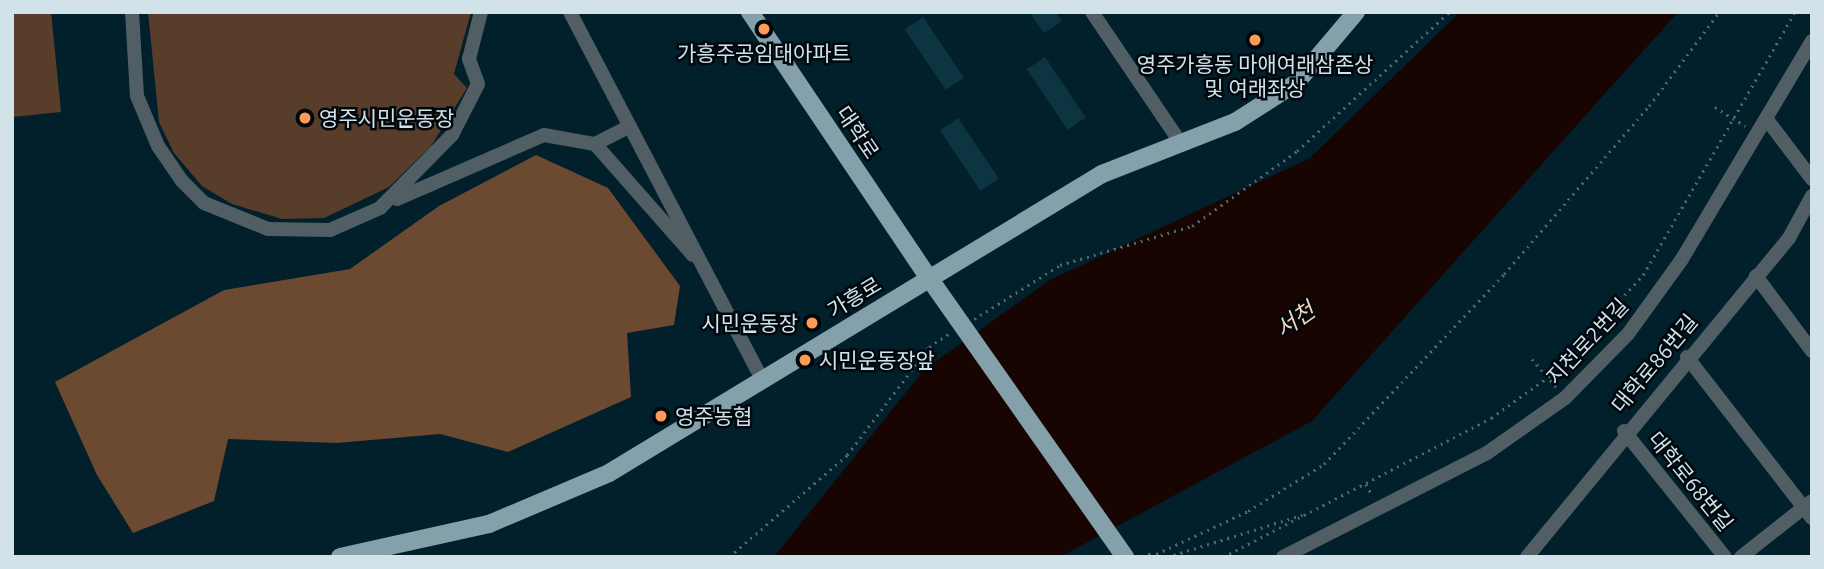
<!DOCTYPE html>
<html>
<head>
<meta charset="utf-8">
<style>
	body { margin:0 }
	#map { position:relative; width:1824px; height:569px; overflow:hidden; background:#01202b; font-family:Ubuntu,"Noto Sans KR",sans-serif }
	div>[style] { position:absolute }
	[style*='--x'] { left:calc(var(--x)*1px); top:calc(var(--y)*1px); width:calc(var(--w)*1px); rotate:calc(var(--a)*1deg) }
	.green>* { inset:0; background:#583d2b }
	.forest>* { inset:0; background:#6c4931 }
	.water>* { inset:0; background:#180400 }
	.building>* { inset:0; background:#0c3441; transform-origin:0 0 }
	.path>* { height:2.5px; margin-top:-1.25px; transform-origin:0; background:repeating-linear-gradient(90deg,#4e6872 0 2px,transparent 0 7px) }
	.minor>* { height:14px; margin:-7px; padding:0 7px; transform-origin:7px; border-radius:7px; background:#515e63 }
	.major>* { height:18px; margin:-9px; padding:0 9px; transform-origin:9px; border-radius:9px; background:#84a0ab }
	.major-bridge>* { height:18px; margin:-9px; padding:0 9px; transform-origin:9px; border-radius:9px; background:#84a0ab }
	.dots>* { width:19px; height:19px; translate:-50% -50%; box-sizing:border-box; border:4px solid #01080d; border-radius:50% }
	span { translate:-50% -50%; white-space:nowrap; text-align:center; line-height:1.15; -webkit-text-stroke:5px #01080d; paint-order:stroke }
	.poi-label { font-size:21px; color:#d1e2e9 }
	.left { translate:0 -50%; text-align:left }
	.right { translate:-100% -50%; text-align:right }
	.street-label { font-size:21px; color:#d1e2e9 }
	.water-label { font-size:23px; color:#f9d2ba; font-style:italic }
	.frame { position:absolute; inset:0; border:14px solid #d1e2e9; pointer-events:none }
</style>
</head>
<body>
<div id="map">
	<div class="green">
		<div style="clip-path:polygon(12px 12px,51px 12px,61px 112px,12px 117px)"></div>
		<div style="clip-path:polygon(148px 12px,471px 12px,454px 74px,467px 88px,431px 146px,389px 187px,324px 218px,282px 219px,232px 204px,202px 186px,174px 153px,159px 122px)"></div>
	</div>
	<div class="forest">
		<div style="clip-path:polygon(536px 155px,608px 188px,680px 286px,674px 325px,627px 333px,631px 397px,508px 452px,440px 434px,337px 443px,228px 439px,214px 501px,133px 533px,97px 475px,55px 382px,224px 290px,350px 269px,439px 206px)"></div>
	</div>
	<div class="water">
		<div style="clip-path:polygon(1460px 12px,1678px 12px,1312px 421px,1060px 557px,774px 557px,924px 370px,1050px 280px,1310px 158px)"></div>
	</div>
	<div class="building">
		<div style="clip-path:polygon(1029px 12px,1055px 12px,1062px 21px,1044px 33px)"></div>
		<div style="left:923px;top:17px;width:73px;height:22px;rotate:56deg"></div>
		<div style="left:1045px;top:57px;width:73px;height:22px;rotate:56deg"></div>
		<div style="left:958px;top:118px;width:73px;height:22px;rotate:56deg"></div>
	</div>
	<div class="path">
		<div style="--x:1715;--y:107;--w:36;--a:32"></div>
		<div style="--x:974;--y:319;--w:102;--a:-32.1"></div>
		<div style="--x:1060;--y:265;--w:138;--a:-16.5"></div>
		<div style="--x:1192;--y:226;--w:129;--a:-35.5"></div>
		<div style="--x:1297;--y:151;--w:206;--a:-42.4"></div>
		<div style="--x:1532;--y:359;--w:37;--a:49"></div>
		<div style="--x:1366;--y:484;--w:14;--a:60"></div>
		<div style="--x:729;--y:557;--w:156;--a:-40.8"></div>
		<div style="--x:847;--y:455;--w:136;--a:-52.8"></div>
		<div style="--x:929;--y:347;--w:25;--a:-34"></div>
		<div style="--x:1142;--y:557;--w:13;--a:-23"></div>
		<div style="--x:1150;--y:557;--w:108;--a:-25.1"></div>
		<div style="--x:1248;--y:511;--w:89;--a:-31.7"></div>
		<div style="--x:1324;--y:464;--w:262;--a:-46.5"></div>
		<div style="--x:1504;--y:274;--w:222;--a:-49.2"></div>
		<div style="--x:1649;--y:106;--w:117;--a:-53.3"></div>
		<div style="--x:1167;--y:557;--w:145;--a:-17.3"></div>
		<div style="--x:1223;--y:557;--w:302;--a:-27.4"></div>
		<div style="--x:1491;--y:418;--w:70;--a:-35.7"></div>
		<div style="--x:1548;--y:377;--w:139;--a:-47"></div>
		<div style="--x:1643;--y:275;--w:304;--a:-60"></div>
	</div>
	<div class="minor">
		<div style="--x:132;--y:12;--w:84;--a:86.6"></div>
		<div style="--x:137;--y:96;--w:54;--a:67.2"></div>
		<div style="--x:158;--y:146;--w:42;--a:55.6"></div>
		<div style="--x:182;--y:181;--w:31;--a:45"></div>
		<div style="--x:204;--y:203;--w:69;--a:22.1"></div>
		<div style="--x:268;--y:229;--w:62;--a:0.9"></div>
		<div style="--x:330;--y:230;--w:55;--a:-23.7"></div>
		<div style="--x:380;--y:208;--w:103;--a:-45.4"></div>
		<div style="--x:452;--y:135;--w:57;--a:-63"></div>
		<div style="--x:478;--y:84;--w:27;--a:-110"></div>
		<div style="--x:469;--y:59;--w:49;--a:-75.7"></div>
		<div style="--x:570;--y:12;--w:414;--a:62.4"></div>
		<div style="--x:1092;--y:12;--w:153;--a:55.9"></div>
		<div style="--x:1768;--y:121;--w:73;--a:52.8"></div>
		<div style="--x:595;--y:144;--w:39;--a:-27"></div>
		<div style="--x:397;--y:199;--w:160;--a:-23.5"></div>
		<div style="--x:544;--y:135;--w:52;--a:10"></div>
		<div style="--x:595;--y:144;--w:148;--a:48.6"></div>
		<div style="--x:1756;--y:276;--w:94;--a:53.3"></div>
		<div style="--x:1687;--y:357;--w:204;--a:52.2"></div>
		<div style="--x:1624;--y:431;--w:161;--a:51.3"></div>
		<div style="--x:1283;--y:557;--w:229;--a:-27"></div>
		<div style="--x:1487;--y:453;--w:95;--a:-35.2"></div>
		<div style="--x:1565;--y:398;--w:90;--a:-45.5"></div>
		<div style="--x:1628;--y:334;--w:92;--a:-54.2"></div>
		<div style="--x:1682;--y:259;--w:254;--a:-59.2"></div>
		<div style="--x:1527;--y:557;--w:413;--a:-50.6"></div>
		<div style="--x:1789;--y:238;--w:48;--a:-61.3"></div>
		<div style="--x:1741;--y:557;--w:90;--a:-38.3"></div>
	</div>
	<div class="major">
		<div style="--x:750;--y:12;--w:321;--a:56.1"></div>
		<div style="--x:340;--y:557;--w:153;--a:-12.5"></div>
		<div style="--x:489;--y:524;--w:130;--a:-23"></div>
		<div style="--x:609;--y:473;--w:577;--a:-31.24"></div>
		<div style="--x:1102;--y:174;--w:143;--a:-21.4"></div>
		<div style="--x:1235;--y:122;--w:72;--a:-32.6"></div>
		<div style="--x:1296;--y:83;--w:93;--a:-49.8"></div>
	</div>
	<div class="major-bridge">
		<div style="--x:929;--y:278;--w:341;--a:54.9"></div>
	</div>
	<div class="dots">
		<div style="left:764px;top:29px;background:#fe9c57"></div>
		<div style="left:1255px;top:40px;background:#fe9c57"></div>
		<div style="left:305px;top:118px;background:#fe9c57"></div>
		<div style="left:812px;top:323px;background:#fe9c57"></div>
		<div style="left:805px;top:360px;background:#fe9c57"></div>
		<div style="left:661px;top:416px;background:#fe9c57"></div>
	</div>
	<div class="poi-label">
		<span style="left:764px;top:53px">가흥주공임대아파트</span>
		<span style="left:1255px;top:76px">영주가흥동 마애여래삼존상<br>및 여래좌상</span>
		<span class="left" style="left:319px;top:118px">영주시민운동장</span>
		<span class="right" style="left:798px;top:323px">시민운동장</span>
		<span class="left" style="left:819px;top:360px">시민운동장앞</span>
		<span class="left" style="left:675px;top:416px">영주농협</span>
	</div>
	<div class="street-label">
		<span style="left:858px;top:132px;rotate:56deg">대학로</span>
		<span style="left:854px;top:297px;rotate:-31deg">가흥로</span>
		<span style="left:1587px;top:341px;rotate:-47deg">지천로2번길</span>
		<span style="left:1654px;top:363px;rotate:-50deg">대학로86번길</span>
		<span style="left:1691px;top:481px;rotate:51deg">대학로68번길</span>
	</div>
	<div class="water-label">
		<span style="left:1295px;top:320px;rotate:-35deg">서천</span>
	</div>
	<div class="frame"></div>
</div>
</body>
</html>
